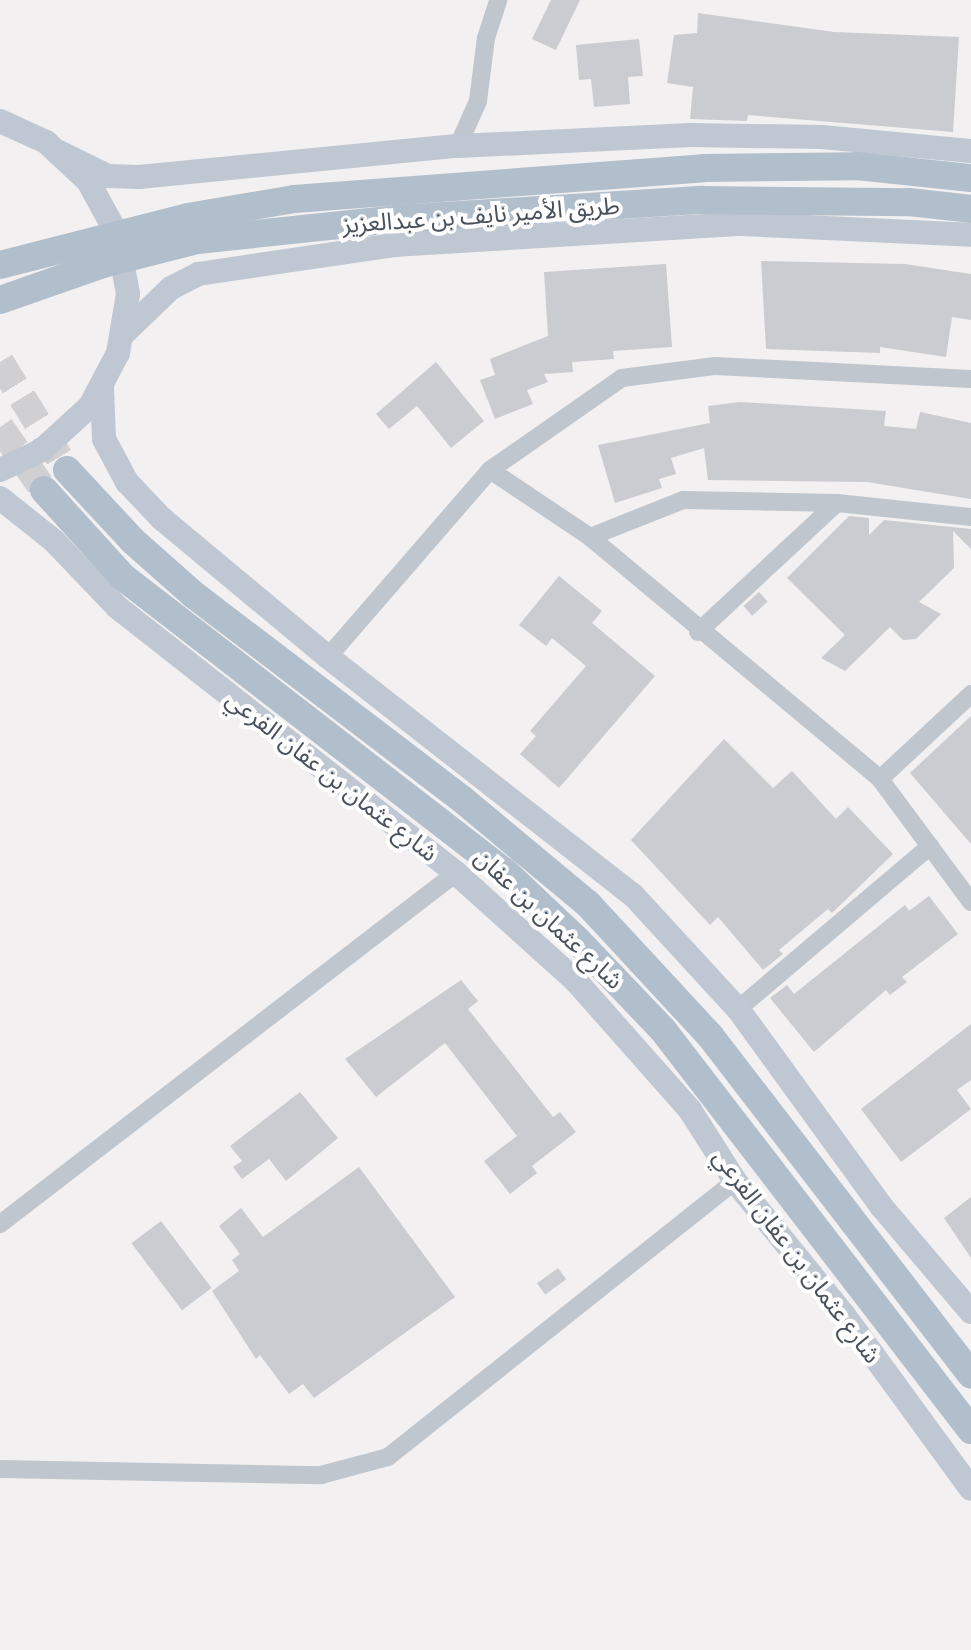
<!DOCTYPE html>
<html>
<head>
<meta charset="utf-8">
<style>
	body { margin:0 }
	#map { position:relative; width:971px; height:1650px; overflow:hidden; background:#f2f0f0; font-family:Cabin,"Noto Sans Arabic",sans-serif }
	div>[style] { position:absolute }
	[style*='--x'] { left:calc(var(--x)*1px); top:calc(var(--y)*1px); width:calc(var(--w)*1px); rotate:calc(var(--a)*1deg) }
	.building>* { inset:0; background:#caccd2; transform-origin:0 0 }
	.primary-tunnel>* { height:28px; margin-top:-14px; transform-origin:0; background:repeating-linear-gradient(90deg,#d0d0d2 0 28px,transparent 0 42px) }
	.street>* { height:18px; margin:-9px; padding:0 9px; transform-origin:9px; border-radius:9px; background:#bfc6cd }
	.secondary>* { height:24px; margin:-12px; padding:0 12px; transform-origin:12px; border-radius:12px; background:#bfc7d2 }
	.primary>* { height:28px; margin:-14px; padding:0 14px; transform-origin:14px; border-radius:14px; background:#b1becc }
	.primary-bridge>* { height:28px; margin:-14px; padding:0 14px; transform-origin:14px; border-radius:14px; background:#b1becc }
	span { translate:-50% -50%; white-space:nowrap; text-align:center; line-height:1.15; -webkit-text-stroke:8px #fff; paint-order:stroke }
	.street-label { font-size:24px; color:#49525c }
</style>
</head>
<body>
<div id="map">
	<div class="building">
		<div style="clip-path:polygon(551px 0,580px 0,556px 50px,532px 39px)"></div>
		<div style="clip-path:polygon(698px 13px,834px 32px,959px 37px,953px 132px,748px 115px,747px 121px,690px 119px,693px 87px,667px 83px,674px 35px,697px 33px)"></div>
		<div style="clip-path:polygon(639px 39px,643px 76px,628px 77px,630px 104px,594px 107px,591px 79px,579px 80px,576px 45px)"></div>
		<div style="clip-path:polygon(761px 261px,905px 264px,971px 274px,971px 320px,952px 317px,946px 357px,880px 347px,880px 353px,766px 349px)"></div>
		<div style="clip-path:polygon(666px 264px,672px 347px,613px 351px,614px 359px,572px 362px,573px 372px,544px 374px,548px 382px,527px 390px,533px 404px,495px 419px,480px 380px,495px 375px,490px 359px,548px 336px,544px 272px)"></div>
		<div style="clip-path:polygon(436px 362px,484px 421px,451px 448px,417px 406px,389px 429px,376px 414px)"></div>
		<div style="clip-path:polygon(740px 402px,886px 411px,884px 426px,916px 429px,920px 412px,971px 423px,971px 499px,867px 482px,708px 480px,704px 448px,671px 458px,676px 474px,659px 479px,662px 488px,615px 503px,598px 445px,710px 423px,708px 406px)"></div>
		<div style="clip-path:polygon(849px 516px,869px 518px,869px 535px,884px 520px,971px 529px,971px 549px,953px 531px,954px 568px,919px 602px,941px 614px,916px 639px,903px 640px,890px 627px,845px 671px,821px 658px,845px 635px,787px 578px)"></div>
		<div style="clip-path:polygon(559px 576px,602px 611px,592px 623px,655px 676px,559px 788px,520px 754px,536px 736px,530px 731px,586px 666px,552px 638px,546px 646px,519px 625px)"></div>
		<div style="left:759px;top:592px;width:13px;height:21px;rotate:48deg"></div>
		<div style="clip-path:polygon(971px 716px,971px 844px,910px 773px)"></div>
		<div style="clip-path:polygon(724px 739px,773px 788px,792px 771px,836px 819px,848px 807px,893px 854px,832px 913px,828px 909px,779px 950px,783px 954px,763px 970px,718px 917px,710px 925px,631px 840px)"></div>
		<div style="clip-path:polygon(929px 896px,958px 934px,902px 977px,907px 982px,890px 995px,886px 990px,814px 1052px,770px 998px,787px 985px,794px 994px,905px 905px,909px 911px)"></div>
		<div style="clip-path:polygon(461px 980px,478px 1001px,468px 1009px,553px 1117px,560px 1112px,576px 1132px,532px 1166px,537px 1173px,510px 1194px,484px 1161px,517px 1136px,445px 1043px,376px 1097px,345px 1059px)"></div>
		<div style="clip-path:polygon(971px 1024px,971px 1080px,957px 1090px,971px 1109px,901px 1162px,861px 1109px)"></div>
		<div style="clip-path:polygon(300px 1092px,338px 1138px,286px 1181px,269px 1159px,242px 1179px,233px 1167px,242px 1161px,230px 1146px)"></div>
		<div style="clip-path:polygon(359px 1167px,455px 1297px,314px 1398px,303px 1384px,289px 1394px,260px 1355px,256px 1359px,212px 1291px,239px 1271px,232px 1260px,240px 1254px,219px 1226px,241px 1208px,263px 1237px)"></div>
		<div style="clip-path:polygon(971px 1197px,971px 1258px,944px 1218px)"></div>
		<div style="left:161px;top:1221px;width:84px;height:37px;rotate:53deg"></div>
		<div style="left:558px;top:1268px;width:14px;height:26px;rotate:54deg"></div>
	</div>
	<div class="primary-tunnel">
		<div style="--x:0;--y:362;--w:127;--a:58.2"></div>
		<div style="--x:0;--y:427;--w:77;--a:55.1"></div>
	</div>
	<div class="street">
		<div style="--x:458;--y:146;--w:49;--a:-66"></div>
		<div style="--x:478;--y:101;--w:64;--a:-82.8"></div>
		<div style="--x:486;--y:38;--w:40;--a:-72"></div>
		<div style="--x:490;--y:470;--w:120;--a:33.8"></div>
		<div style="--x:590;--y:537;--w:378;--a:39.8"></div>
		<div style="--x:880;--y:779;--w:153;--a:53.5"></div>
		<div style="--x:590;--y:537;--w:100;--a:-21.7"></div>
		<div style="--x:683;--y:500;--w:154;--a:1.1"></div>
		<div style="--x:837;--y:503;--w:135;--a:6"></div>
		<div style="--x:698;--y:632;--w:190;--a:-42.9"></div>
		<div style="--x:328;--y:657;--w:247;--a:-49.1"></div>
		<div style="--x:490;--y:470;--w:161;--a:-34.9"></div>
		<div style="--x:622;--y:378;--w:94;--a:-7.4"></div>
		<div style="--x:715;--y:366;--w:256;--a:2.9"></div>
		<div style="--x:880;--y:779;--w:125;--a:-43"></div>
		<div style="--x:738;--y:1009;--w:252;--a:-40.3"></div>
		<div style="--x:0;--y:1224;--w:575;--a:-37.59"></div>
		<div style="--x:0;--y:1469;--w:321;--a:1.1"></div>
		<div style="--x:321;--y:1475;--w:69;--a:-15"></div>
		<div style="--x:388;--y:1457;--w:443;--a:-38.5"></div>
	</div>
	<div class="secondary">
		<div style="--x:0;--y:121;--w:51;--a:24.5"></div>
		<div style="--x:46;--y:142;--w:57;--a:42.9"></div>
		<div style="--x:88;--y:181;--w:60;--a:61.3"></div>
		<div style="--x:117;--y:234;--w:61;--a:79.6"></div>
		<div style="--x:128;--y:294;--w:60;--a:99.6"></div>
		<div style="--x:118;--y:353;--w:60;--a:117.8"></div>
		<div style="--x:90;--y:406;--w:65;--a:137.5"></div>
		<div style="--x:42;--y:450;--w:47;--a:154.5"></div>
		<div style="--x:59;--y:152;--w:55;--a:26.1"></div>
		<div style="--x:108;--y:176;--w:31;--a:2"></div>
		<div style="--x:139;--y:177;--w:321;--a:-5.6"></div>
		<div style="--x:458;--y:146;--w:233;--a:-2.7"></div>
		<div style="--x:691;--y:135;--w:131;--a:0.9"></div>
		<div style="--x:822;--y:137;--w:150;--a:5.4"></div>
		<div style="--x:123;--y:334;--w:66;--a:-43.8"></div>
		<div style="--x:171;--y:288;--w:30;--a:-27"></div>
		<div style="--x:198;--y:274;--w:198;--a:-8.4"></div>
		<div style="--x:394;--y:245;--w:348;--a:-3.5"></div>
		<div style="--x:741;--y:224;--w:230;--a:2.7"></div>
		<div style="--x:102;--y:388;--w:51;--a:87.8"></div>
		<div style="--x:104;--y:439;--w:49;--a:61.9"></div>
		<div style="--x:127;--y:482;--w:50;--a:46.6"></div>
		<div style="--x:161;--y:518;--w:217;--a:39.8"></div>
		<div style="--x:328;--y:657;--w:387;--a:38"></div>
		<div style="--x:633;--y:895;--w:155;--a:47.4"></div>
		<div style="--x:738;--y:1009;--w:243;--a:54"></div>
		<div style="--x:881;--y:1206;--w:139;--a:49.7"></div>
		<div style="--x:0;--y:498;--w:69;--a:38.5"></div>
		<div style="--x:54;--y:541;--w:91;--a:46.3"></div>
		<div style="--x:117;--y:607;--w:431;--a:38.1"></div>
		<div style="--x:456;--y:873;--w:160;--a:42"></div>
		<div style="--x:575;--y:980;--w:174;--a:48.5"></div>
		<div style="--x:690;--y:1110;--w:84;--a:57.6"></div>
		<div style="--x:735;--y:1181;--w:173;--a:50.9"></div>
		<div style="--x:844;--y:1315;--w:215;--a:53.9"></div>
	</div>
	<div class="primary">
		<div style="--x:704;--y:168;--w:153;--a:-0.7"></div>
		<div style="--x:857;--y:166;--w:115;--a:6"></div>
		<div style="--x:702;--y:200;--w:207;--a:0.6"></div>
		<div style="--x:909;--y:202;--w:62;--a:6.4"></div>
		<div style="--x:67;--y:470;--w:97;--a:47.1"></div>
		<div style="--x:133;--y:541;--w:81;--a:41.5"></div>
		<div style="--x:194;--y:595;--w:338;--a:37.3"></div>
		<div style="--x:463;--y:800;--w:163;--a:39.8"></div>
		<div style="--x:588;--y:904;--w:181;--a:47.2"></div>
		<div style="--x:711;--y:1037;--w:426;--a:52.4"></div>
		<div style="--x:44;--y:490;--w:118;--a:47.8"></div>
		<div style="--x:123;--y:577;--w:481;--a:37.7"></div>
		<div style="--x:504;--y:871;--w:100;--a:43.4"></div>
		<div style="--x:577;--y:940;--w:124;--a:46.3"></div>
		<div style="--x:663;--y:1030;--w:505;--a:52.4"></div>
	</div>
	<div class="primary-bridge">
		<div style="--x:0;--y:265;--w:194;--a:-14.3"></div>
		<div style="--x:188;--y:217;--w:108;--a:-9.6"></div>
		<div style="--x:294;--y:199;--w:411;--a:-4.3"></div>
		<div style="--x:0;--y:300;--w:109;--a:-19.3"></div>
		<div style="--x:103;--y:264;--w:97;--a:-14.3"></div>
		<div style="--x:197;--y:240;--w:200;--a:-6"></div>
		<div style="--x:396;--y:219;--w:307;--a:-3.6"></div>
	</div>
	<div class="street-label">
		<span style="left:481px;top:215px;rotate:-4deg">طريق الأمير نايف بن عبدالعزيز</span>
		<span style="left:332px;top:776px;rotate:38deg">شارع عثمان بن عفان الفرعي</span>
		<span style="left:549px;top:919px;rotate:43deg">شارع عثمان بن عفان</span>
		<span style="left:797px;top:1256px;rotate:53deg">شارع عثمان بن عفان الفرعي</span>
	</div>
</div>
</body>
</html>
